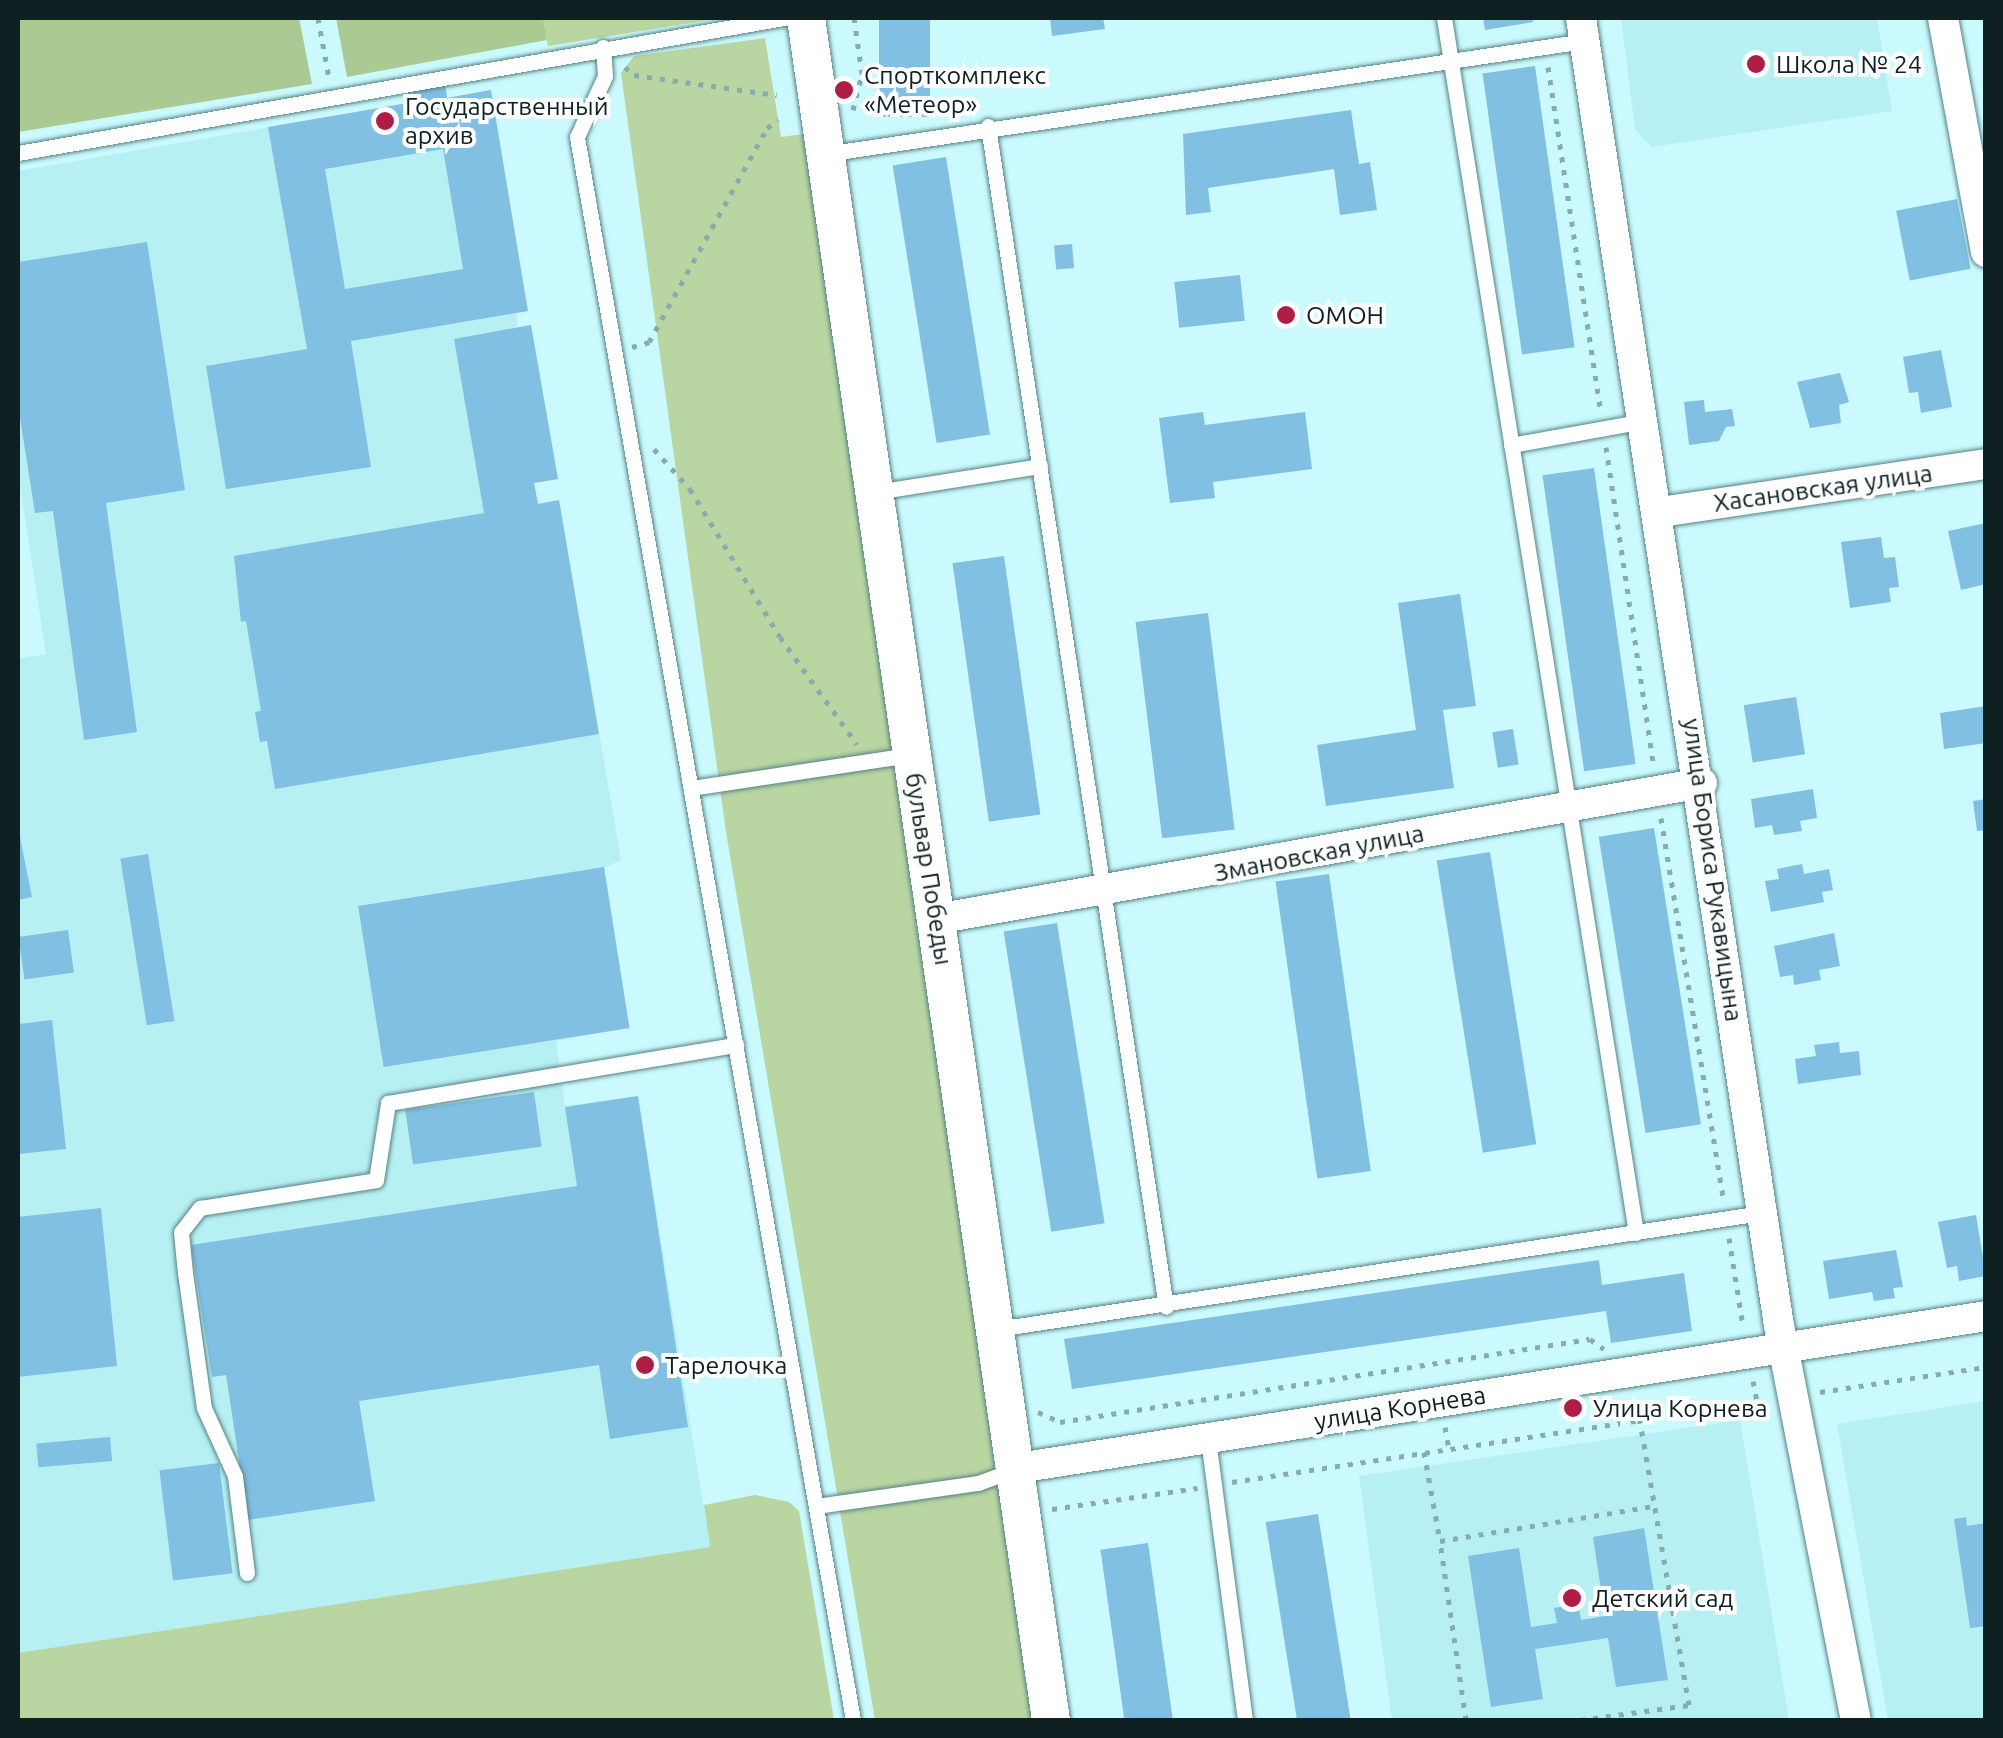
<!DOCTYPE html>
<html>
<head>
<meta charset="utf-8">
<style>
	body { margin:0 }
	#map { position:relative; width:2003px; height:1738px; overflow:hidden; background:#cafafd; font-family:Ubuntu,sans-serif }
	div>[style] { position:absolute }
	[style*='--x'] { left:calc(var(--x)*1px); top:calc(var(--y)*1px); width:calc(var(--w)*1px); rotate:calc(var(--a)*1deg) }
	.built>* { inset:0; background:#b6f0f3 }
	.green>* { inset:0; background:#b9d5a2 }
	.forest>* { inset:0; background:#abca93 }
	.building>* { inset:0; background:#81bfe3; transform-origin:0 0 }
	.path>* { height:5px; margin-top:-2.5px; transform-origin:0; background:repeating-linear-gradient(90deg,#87acaf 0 5px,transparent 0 13px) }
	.roads { filter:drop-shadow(0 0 2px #558284) drop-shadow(0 0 2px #558284) }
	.service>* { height:15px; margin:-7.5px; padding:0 7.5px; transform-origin:7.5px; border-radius:7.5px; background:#fff }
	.minor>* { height:30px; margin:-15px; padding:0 15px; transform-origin:15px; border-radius:15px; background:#fff }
	.tertiary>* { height:38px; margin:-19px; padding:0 19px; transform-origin:19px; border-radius:19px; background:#fff }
	.dots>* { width:28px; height:28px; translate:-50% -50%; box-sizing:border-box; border:5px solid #fdfdfd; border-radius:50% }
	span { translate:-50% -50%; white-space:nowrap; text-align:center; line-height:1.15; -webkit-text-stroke:8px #fdfdfd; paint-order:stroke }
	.poi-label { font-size:25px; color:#0e2021 }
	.left { translate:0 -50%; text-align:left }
	.street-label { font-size:25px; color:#0e2021 }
	.frame { position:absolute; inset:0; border:20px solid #0e2021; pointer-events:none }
</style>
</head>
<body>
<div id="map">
	<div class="built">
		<div style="clip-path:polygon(1621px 18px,1877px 18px,1892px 111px,1651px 147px,1635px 129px)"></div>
		<div style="clip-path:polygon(445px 84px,448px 98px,491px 90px,528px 311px,516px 313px,518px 327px,531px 325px,558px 479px,534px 483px,538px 504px,559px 500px,621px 860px,604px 868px,629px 1028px,556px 1041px,565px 1106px,638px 1096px,710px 1547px,18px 1653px,18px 659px,46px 654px,18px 472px,18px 171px,407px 103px)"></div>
		<div style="clip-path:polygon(1985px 1401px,1985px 1720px,1888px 1720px,1837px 1424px)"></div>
		<div style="clip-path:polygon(1740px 1420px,1789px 1720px,1392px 1720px,1359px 1476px)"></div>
	</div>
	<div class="green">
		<div style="clip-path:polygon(543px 18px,721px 18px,548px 46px)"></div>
		<div style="clip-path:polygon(765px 38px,781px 137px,810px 133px,1034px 1720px,875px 1720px,726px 832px,621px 73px,634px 56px)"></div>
		<div style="clip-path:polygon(755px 1495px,789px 1502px,799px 1511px,834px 1720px,18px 1720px,18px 1653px,710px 1547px,704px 1505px)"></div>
	</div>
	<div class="forest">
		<div style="clip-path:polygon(18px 18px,299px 18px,312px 84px,18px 132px)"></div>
		<div style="clip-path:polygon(336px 18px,543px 18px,547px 40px,347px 77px)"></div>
	</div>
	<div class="building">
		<div style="left:879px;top:18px;width:51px;height:99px"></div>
		<div style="clip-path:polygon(1050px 18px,1103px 18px,1105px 29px,1052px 36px)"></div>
		<div style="clip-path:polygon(1483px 18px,1532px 18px,1533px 22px,1485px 30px)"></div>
		<div style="left:1535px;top:66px;width:284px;height:53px;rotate:82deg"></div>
		<div style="clip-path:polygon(evenodd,445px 84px,447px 98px,491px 90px,528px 311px,351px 341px,371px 467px,226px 489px,206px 366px,307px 349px,268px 127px,408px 103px,406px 91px,445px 84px,443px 149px,463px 269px,345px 289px,325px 169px,443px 149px)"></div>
		<div style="clip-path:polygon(1351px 110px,1359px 164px,1370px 162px,1377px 210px,1340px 215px,1334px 169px,1208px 188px,1211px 212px,1186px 215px,1183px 134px)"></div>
		<div style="left:946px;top:157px;width:281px;height:54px;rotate:81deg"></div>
		<div style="left:1957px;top:199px;width:71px;height:62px;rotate:79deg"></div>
		<div style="clip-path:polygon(147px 242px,185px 490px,106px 503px,137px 732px,84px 740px,53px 511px,35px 513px,18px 405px,18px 262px)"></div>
		<div style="left:1072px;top:244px;width:24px;height:18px;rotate:85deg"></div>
		<div style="left:1240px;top:275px;width:46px;height:66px;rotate:84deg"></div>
		<div style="clip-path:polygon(531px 325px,558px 479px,534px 483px,538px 504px,559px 500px,599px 734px,275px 789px,267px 741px,260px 742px,255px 712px,261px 711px,246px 621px,241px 622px,234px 556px,484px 513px,454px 339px)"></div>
		<div style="clip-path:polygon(1941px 350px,1952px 407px,1921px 413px,1918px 392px,1909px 393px,1903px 357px)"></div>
		<div style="clip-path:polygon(1840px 373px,1849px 402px,1839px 405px,1841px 423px,1810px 428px,1797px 382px)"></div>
		<div style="clip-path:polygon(1704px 400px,1705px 412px,1732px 409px,1735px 426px,1726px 427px,1719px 441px,1689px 445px,1684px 402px)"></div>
		<div style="clip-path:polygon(1203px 412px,1205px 425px,1305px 412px,1312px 469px,1213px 482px,1215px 498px,1170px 503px,1159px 418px)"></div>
		<div style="left:1594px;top:468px;width:299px;height:52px;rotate:82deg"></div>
		<div style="clip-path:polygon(1986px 523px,1986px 584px,1961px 590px,1948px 531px)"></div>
		<div style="clip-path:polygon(1881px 537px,1884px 558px,1895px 557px,1899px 587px,1889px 588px,1891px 602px,1850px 608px,1841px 542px)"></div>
		<div style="left:1004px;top:556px;width:261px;height:52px;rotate:82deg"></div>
		<div style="clip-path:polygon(1460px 594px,1476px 706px,1443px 710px,1454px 788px,1326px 806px,1317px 745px,1416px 730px,1398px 603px)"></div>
		<div style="left:1208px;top:613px;width:218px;height:73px;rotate:83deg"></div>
		<div style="left:1796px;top:697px;width:58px;height:53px;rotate:81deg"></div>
		<div style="clip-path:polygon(1986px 706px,1986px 743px,1944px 749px,1940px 713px)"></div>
		<div style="left:1513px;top:729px;width:36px;height:21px;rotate:81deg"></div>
		<div style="clip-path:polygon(1813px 789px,1817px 818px,1800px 821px,1802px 831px,1774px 835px,1772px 825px,1755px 828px,1751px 799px)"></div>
		<div style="clip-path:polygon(1986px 799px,1986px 830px,1977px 831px,1973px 801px)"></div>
		<div style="clip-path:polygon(18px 827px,32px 897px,18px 900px)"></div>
		<div style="left:1654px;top:828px;width:300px;height:56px;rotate:81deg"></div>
		<div style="left:1490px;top:852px;width:296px;height:54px;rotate:81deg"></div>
		<div style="left:148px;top:854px;width:169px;height:28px;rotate:81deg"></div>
		<div style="clip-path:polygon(1802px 864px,1804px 874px,1829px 869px,1833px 890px,1822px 892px,1824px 902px,1771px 912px,1765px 881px,1779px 879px,1777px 869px)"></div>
		<div style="left:604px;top:867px;width:163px;height:249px;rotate:81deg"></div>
		<div style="left:1329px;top:874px;width:300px;height:54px;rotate:82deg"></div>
		<div style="left:1057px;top:923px;width:304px;height:54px;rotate:81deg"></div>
		<div style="left:68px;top:930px;width:43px;height:50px;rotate:82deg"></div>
		<div style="clip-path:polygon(1834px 933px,1840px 966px,1819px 970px,1821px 980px,1794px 985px,1793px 975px,1780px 977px,1774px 946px)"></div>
		<div style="clip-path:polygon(52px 1020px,66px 1149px,18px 1154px,18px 1024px)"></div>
		<div style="clip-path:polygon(1839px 1042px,1840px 1053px,1859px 1051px,1861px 1075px,1798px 1084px,1795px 1059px,1816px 1056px,1814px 1045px)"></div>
		<div style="left:534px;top:1092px;width:55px;height:130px;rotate:82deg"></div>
		<div style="clip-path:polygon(638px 1096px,688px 1427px,610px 1439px,599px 1365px,359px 1401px,375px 1501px,248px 1520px,226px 1375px,212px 1377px,191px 1245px,577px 1186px,565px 1107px)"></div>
		<div style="clip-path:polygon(101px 1208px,117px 1366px,18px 1377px,18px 1217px)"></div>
		<div style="clip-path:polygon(1976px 1215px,1986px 1276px,1959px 1281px,1957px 1266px,1947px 1268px,1938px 1222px)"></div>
		<div style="clip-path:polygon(1896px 1250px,1903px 1287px,1893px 1288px,1895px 1298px,1874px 1301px,1872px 1292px,1829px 1299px,1823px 1261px)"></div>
		<div style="clip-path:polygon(1599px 1260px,1602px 1285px,1684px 1273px,1692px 1331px,1611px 1343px,1606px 1311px,1072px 1389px,1064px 1339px)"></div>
		<div style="left:110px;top:1437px;width:24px;height:74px;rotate:85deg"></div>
		<div style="left:219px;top:1463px;width:111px;height:60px;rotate:83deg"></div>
		<div style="left:1318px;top:1514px;width:208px;height:53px;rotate:81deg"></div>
		<div style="clip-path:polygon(1966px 1517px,1967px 1526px,1986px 1523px,1986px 1626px,1970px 1628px,1954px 1519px)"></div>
		<div style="clip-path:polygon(1644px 1528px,1668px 1680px,1616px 1687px,1608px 1638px,1535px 1649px,1543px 1699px,1491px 1707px,1468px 1556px,1519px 1548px,1531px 1627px,1557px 1623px,1554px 1608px,1578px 1604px,1581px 1620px,1605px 1616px,1593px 1537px)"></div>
		<div style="left:1148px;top:1543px;width:179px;height:48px;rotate:82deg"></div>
	</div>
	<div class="path">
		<div style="--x:318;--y:18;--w:61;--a:79.6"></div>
		<div style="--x:625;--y:67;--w:12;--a:42"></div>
		<div style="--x:634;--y:75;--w:144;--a:8"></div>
		<div style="--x:1548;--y:67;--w:344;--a:81.3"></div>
		<div style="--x:853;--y:110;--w:37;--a:-76"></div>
		<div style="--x:862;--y:74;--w:57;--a:-98.1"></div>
		<div style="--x:632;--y:347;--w:18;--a:-16"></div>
		<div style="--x:649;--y:342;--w:244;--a:-61.1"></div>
		<div style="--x:767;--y:128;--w:14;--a:-36"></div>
		<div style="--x:1606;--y:447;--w:319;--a:81.5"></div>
		<div style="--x:654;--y:449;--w:54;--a:48"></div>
		<div style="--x:690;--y:489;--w:173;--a:58.7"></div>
		<div style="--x:780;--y:637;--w:132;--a:54.3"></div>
		<div style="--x:1661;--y:818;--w:384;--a:80.7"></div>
		<div style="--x:1729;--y:1238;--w:89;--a:81"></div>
		<div style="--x:1753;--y:1381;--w:21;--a:79"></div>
		<div style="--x:1820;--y:1392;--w:168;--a:-8.6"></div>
		<div style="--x:1038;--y:1412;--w:24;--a:24"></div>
		<div style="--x:1060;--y:1422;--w:536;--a:-8.9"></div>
		<div style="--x:1590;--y:1339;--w:17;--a:36"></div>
		<div style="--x:1445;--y:1427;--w:22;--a:80"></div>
		<div style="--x:1424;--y:1452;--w:90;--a:79.8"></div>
		<div style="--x:1232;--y:1482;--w:534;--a:-8.62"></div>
		<div style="--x:1052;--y:1509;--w:147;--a:-8.2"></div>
		<div style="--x:1466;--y:1720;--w:181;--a:-98.3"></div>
		<div style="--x:1440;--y:1541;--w:216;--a:-9.3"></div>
		<div style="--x:1580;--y:1720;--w:110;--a:-7.8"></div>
		<div style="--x:1689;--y:1705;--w:289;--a:-99.8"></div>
	</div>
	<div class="roads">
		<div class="service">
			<div style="--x:1444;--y:18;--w:1230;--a:81.02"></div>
			<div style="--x:603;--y:47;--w:29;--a:86"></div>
			<div style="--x:605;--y:76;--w:67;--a:114.7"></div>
			<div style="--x:577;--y:137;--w:1607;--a:80.11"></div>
			<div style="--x:988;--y:126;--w:1194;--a:81.43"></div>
			<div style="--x:18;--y:153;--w:778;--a:-10"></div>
			<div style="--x:825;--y:154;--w:768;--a:-8.46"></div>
			<div style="--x:1511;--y:445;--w:136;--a:-10.2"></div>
			<div style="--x:876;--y:492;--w:166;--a:-9"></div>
			<div style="--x:691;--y:788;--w:220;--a:-8.6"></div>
			<div style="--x:997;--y:1329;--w:773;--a:-8.63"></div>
			<div style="--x:1208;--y:1439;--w:283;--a:82.5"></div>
			<div style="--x:816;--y:1506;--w:164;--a:-8.1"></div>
			<div style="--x:978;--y:1483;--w:37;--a:-20"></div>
			<div style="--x:247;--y:1573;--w:98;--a:-97.1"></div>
			<div style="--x:235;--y:1476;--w:75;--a:-114.5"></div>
			<div style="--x:204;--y:1408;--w:136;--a:-98"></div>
			<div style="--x:185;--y:1273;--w:41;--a:-95.6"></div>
			<div style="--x:181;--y:1232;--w:31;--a:-52"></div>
			<div style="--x:200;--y:1208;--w:178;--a:-9"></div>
			<div style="--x:376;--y:1180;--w:78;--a:-81.1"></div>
			<div style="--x:388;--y:1103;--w:353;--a:-9.5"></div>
		</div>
		<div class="minor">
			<div style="--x:1581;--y:18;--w:1322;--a:81.39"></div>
			<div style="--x:1779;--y:1325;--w:402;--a:79"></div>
			<div style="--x:1943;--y:18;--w:238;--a:79.6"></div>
			<div style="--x:1661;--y:512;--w:329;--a:-8.4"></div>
			<div style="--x:936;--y:919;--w:778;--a:-10.07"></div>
			<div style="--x:1018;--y:1468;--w:980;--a:-8.92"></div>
		</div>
		<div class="tertiary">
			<div style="--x:806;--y:18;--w:1720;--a:81.81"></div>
		</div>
	</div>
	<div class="dots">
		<div style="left:1756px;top:64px;background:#af1d46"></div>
		<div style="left:844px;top:90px;background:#af1d46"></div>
		<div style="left:385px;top:121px;background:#af1d46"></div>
		<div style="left:1286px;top:315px;background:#af1d46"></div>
		<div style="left:645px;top:1365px;background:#af1d46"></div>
		<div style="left:1573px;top:1408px;background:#af1d46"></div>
		<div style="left:1572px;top:1598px;background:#af1d46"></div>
	</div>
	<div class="poi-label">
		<span class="left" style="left:1776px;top:64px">Школа № 24</span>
		<span class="left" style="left:864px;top:90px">Спорткомплекс<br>«Метеор»</span>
		<span class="left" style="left:405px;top:121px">Государственный<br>архив</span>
		<span class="left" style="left:1306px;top:315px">ОМОН</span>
		<span class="left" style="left:665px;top:1365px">Тарелочка</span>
		<span class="left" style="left:1593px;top:1408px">Улица Корнева</span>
		<span class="left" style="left:1592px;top:1598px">Детский сад</span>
	</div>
	<div class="street-label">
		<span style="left:1823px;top:488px;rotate:-8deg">Хасановская улица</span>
		<span style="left:1319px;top:853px;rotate:-11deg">Змановская улица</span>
		<span style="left:929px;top:869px;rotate:81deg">бульвар Победы</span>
		<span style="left:1713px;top:870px;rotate:82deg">улица Бориса Рукавицына</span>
		<span style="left:1400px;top:1408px;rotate:-9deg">улица Корнева</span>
	</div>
	<div class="frame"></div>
</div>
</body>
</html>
